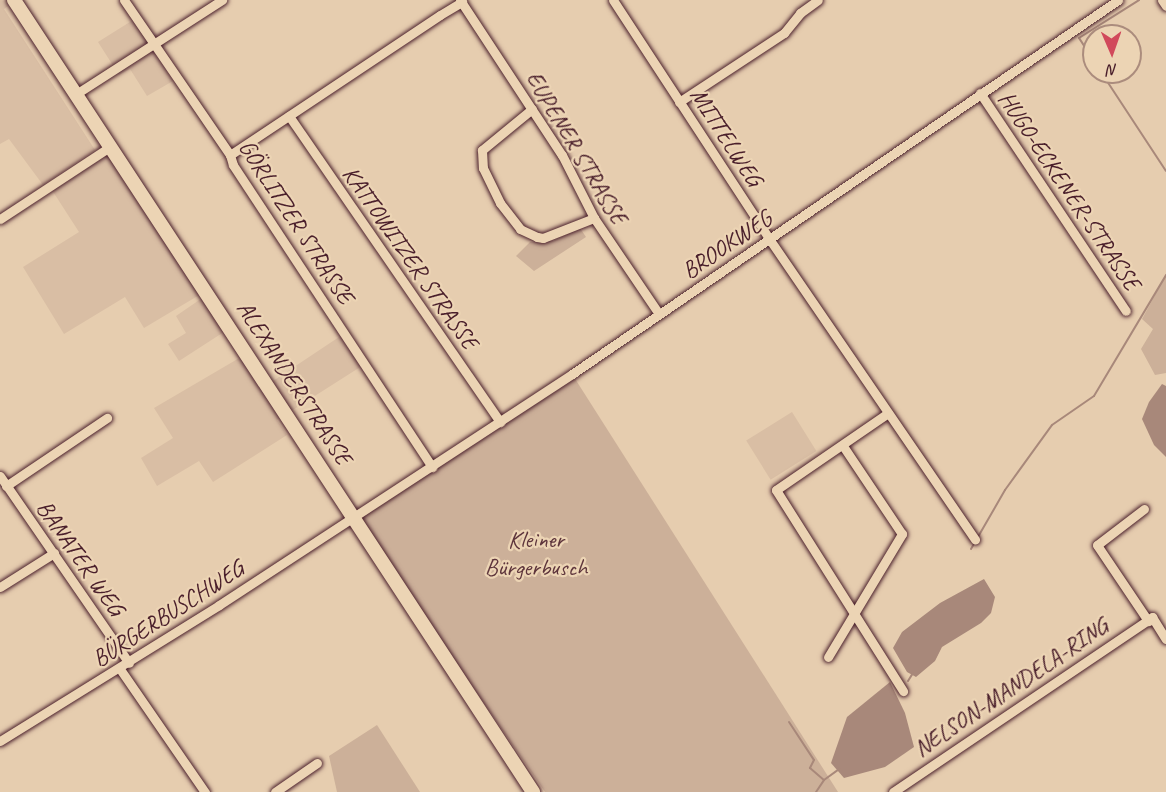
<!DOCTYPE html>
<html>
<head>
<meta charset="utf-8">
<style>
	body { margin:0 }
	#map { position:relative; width:1166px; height:792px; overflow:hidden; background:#e6cdaf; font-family:Caveat,sans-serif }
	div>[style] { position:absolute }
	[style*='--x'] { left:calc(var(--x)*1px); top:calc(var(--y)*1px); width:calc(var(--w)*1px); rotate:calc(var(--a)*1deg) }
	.built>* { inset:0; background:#d9bea4; transform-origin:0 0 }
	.green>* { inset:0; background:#ccb099 }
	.water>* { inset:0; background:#a8887a }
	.stream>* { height:2px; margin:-1px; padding:0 1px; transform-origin:1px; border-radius:1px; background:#a8887a }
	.roads { filter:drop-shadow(0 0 2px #4a1f2b) drop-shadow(0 0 2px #4a1f2b) }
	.minor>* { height:9px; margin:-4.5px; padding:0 4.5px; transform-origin:4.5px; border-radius:4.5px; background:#ecd4b4 }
	.secondary>* { height:14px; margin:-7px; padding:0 7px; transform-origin:7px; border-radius:7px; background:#ecd4b4 }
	span { translate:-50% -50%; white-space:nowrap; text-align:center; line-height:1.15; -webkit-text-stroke:4.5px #ecd4b4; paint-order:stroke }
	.street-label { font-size:24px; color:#4a1f2b }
	.park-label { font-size:24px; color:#5e353c }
	.north { position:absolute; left:1082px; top:24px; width:60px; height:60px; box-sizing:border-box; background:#ecd4b4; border:2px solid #ab8c7d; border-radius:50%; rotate:178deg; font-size:16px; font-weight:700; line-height:24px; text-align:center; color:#4a1f2b }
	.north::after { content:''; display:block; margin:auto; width:21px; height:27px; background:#d1495b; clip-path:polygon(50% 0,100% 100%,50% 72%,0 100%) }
</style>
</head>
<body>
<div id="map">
	<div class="built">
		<div style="clip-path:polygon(0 0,15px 1px,4px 9px,95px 150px,43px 185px,9px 139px,0 144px)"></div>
		<div style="clip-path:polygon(133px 20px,173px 81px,147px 96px,130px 69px,119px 75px,98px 42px)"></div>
		<div style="clip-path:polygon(111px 146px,206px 291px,144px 328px,125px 297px,64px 334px,23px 267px,79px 232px,50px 187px)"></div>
		<div style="clip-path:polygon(208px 294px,230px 328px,179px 361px,168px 344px,186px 333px,176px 316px)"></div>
		<div style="clip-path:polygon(345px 333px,365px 364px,277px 420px,287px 435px,213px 482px,199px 461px,157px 486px,141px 458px,173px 438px,154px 408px,241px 357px,261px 389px)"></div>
		<div style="left:792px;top:412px;width:46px;height:54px;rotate:58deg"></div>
	</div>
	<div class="green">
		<div style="clip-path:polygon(580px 228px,586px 237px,534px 271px,516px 256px,530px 242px,553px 241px)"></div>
		<div style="clip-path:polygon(1166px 275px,1166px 373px,1155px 375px,1141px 349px,1153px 329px,1142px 319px)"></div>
		<div style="clip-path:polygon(572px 374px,838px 792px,545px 792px,356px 517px)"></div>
		<div style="clip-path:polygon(377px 725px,420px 792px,337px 792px,329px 756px)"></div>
	</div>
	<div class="water">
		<div style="clip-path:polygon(1162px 384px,1166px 386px,1166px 457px,1154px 445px,1142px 419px,1149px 402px)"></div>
		<div style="clip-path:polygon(984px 579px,995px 597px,991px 613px,981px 623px,942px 647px,935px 661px,916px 677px,907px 672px,893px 648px,902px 632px,940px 603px)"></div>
		<div style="clip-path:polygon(890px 682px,905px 713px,914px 747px,885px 767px,844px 778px,831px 763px,847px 717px)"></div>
	</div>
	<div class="stream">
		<div style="--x:1094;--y:61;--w:27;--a:-123"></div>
		<div style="--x:1079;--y:38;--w:71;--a:-32.3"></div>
		<div style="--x:1101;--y:72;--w:118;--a:56.7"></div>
		<div style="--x:971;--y:549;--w:68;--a:-60"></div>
		<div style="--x:1005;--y:490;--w:80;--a:-54.1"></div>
		<div style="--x:1052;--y:425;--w:51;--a:-34.6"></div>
		<div style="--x:1094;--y:396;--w:141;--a:-59.2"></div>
		<div style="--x:908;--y:681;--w:9;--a:-58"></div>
		<div style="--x:789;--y:722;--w:45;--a:56.7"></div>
		<div style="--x:814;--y:760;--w:9;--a:117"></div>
		<div style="--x:810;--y:768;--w:18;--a:41"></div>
		<div style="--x:816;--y:792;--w:14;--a:-56"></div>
		<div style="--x:824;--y:780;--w:19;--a:-36"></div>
	</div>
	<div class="roads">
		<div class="minor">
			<div style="--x:124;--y:0;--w:188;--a:55.6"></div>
			<div style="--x:230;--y:155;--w:10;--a:73"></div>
			<div style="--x:233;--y:165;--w:362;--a:56.6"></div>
			<div style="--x:460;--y:0;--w:186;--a:56.7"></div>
			<div style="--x:562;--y:155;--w:71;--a:63.1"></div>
			<div style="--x:594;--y:218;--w:116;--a:55.9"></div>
			<div style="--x:613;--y:0;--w:287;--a:56.8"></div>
			<div style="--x:770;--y:240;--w:363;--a:55.6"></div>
			<div style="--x:1162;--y:0;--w:7;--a:56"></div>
			<div style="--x:980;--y:93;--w:262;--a:56.2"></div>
			<div style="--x:76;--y:94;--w:174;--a:-32.8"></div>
			<div style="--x:679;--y:102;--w:126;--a:-33.3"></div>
			<div style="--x:784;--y:33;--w:26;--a:-51"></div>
			<div style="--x:800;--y:13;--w:22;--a:-36"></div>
			<div style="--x:532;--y:109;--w:65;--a:140.6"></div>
			<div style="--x:482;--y:150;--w:18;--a:87"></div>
			<div style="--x:483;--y:168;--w:39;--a:64"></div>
			<div style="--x:500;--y:203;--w:33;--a:52"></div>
			<div style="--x:520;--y:229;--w:19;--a:25"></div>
			<div style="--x:537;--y:237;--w:6;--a:9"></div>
			<div style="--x:543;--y:238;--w:55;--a:-21.4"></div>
			<div style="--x:289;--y:116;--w:372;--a:55.4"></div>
			<div style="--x:230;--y:155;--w:252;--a:-33.7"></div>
			<div style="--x:440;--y:15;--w:26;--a:-31"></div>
			<div style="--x:0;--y:219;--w:133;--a:-33.3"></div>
			<div style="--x:888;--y:413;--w:136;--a:145.5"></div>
			<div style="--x:776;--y:490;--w:238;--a:57.7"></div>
			<div style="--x:0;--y:476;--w:227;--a:55.4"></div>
			<div style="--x:6;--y:486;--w:122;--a:-34"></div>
			<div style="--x:1144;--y:509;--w:59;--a:142.5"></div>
			<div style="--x:1097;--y:545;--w:92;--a:56.1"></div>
			<div style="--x:0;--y:587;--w:64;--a:-32.2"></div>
			<div style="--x:828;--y:657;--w:144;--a:-59"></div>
			<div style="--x:902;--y:534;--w:106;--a:-123.8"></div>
			<div style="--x:120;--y:669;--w:150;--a:55.4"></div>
			<div style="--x:0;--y:741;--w:258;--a:-31.8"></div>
			<div style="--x:219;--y:605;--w:422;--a:-33.2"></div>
			<div style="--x:572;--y:374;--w:662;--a:-34.41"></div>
			<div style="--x:275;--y:792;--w:51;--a:-34.6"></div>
			<div style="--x:893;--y:792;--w:313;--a:-34"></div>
			<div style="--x:1152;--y:617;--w:26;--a:58"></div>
		</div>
		<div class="secondary">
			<div style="--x:14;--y:0;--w:947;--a:56.76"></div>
		</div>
	</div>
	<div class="street-label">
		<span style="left:726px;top:137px;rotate:57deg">MITTELWEG</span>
		<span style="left:576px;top:148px;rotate:59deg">EUPENER STRASSE</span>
		<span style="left:1069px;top:191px;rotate:56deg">HUGO-ECKENER-STRASSE</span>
		<span style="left:296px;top:222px;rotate:57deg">GÖRLITZER STRASSE</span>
		<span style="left:727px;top:245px;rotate:-34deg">BROOKWEG</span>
		<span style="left:410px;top:258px;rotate:55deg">KATTOWITZER STRASSE</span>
		<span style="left:294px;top:383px;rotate:57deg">ALEXANDERSTRASSE</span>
		<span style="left:80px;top:558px;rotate:55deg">BANATER WEG</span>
		<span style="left:168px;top:614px;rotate:-33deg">BÜRGERBUSCHWEG</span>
		<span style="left:1011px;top:688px;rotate:-34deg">NELSON-MANDELA-RING</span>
	</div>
	<div class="park-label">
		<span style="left:536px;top:554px">Kleiner<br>Bürgerbusch</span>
	</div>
	<div class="north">N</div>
</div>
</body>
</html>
